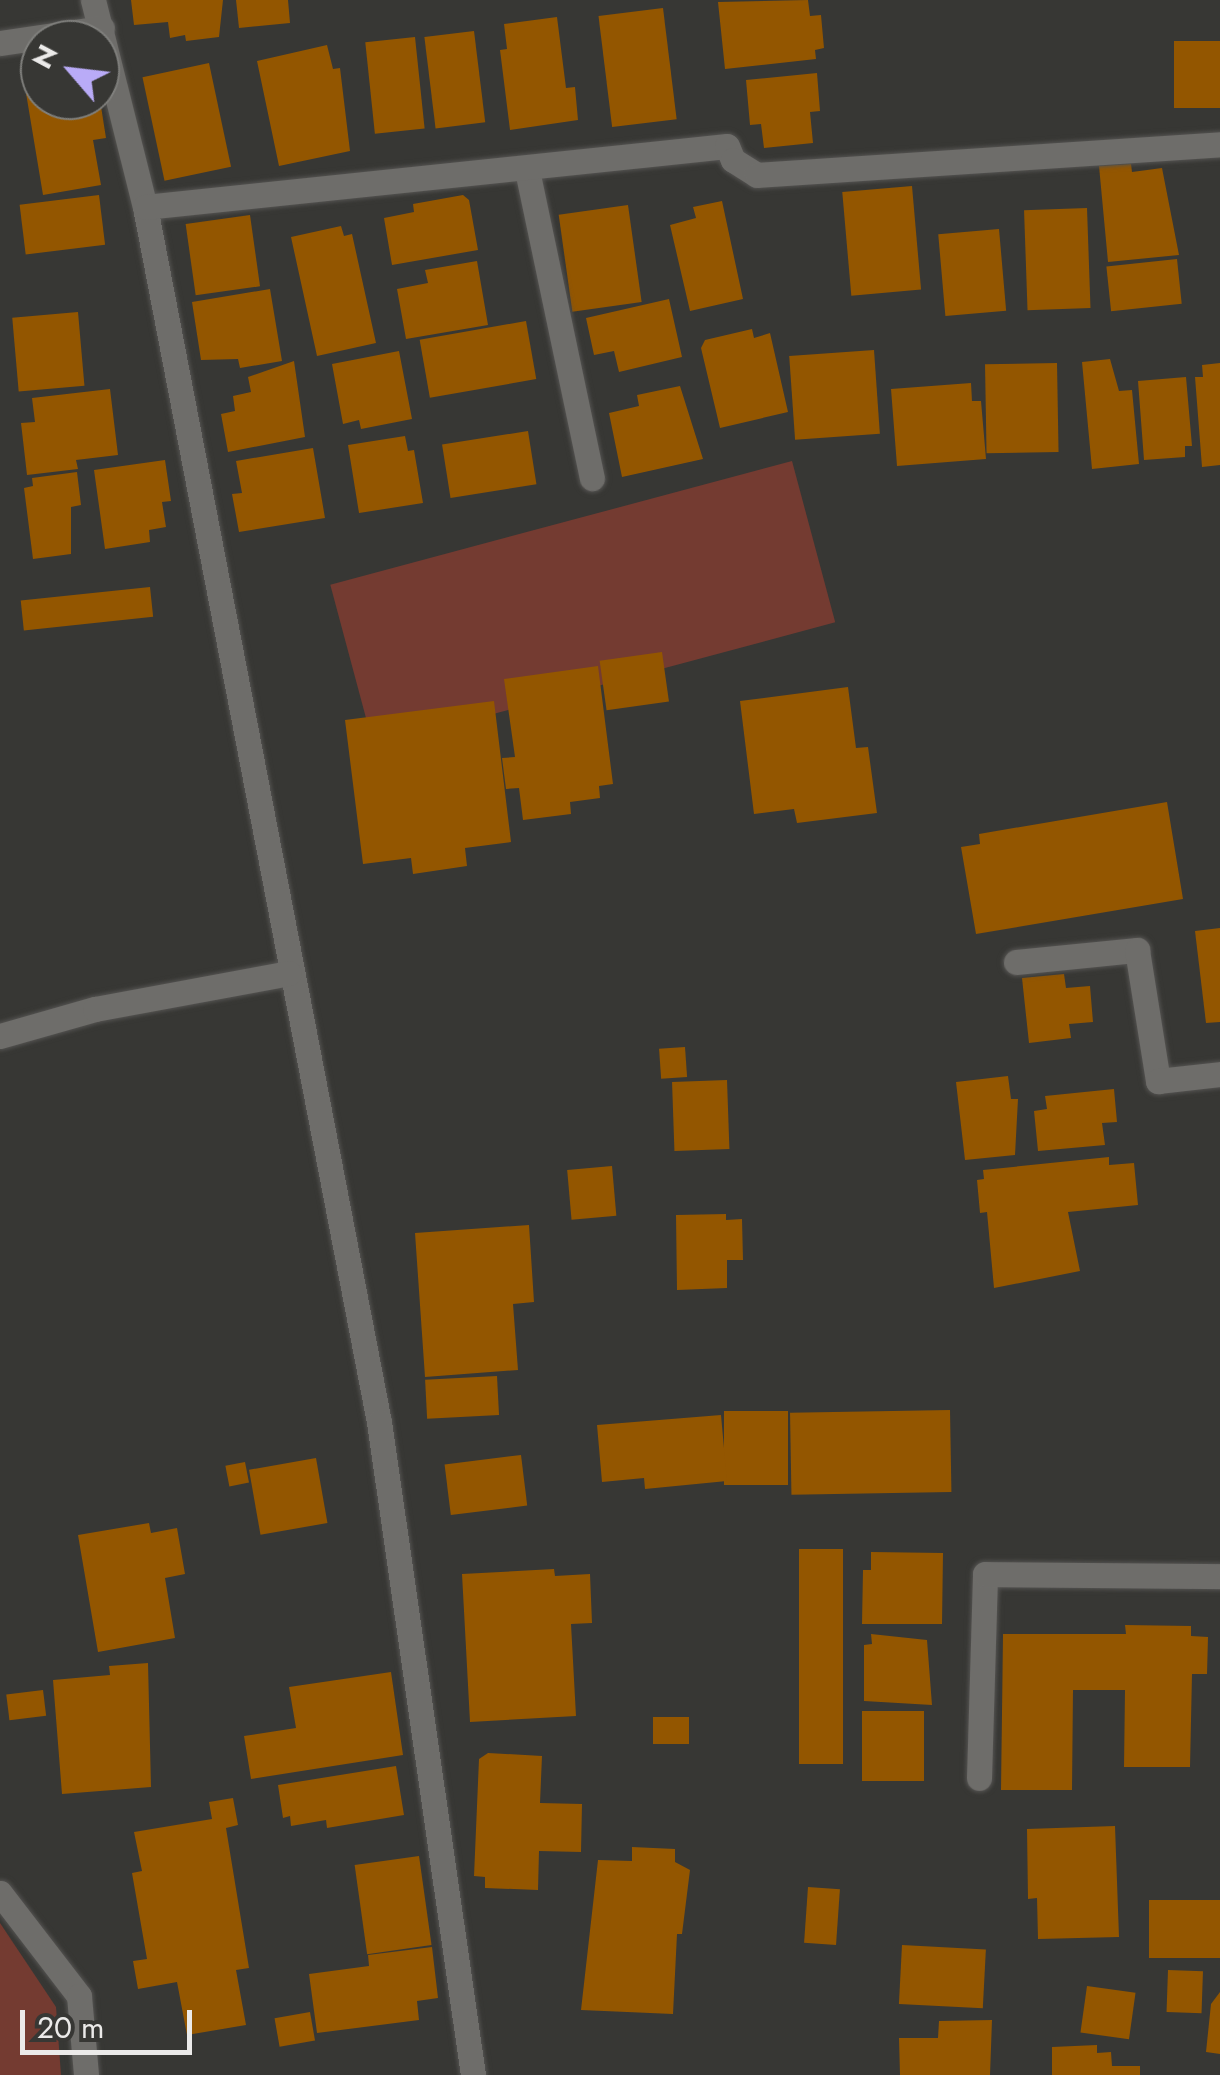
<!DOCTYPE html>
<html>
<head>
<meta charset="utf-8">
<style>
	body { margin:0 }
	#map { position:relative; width:1220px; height:2075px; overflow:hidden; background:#373734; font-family:Jost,sans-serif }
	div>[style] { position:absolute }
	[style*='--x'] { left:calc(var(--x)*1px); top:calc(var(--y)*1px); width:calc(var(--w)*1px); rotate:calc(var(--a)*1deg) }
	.green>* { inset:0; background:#743b31; transform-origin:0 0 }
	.building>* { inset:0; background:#935600; transform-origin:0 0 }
	.roads { filter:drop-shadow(0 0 2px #545351) drop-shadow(0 0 2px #545351) }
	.minor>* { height:25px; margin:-12.5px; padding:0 12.5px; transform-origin:12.5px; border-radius:12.5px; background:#6e6d6a }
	span { translate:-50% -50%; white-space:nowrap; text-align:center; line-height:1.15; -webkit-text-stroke:8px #373734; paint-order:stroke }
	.north { position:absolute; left:20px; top:20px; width:100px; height:100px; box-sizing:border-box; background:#373734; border:2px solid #7f7f7c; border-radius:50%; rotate:298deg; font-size:28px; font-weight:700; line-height:40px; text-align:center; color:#ebeae9 }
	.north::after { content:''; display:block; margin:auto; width:35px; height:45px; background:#b9abf7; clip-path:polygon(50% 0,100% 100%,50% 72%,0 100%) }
	.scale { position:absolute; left:20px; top:2010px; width:172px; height:45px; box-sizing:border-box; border:5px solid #ebeae9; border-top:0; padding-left:12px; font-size:30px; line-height:35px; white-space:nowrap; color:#ebeae9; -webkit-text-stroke:8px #373734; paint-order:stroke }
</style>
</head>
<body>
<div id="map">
	<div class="green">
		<div style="left:792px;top:461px;width:167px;height:478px;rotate:75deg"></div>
		<div style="clip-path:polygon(0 1923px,56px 2007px,61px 2075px,0 2075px)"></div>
	</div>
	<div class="building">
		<div style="clip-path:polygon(131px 0,223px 0,219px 37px,186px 41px,185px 35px,170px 38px,168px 22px,134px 25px)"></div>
		<div style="clip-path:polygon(236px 0,288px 0,290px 23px,239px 28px)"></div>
		<div style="clip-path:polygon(808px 0,810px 16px,821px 15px,824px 48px,815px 50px,816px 59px,725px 69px,718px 2px)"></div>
		<div style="left:663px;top:8px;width:112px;height:65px;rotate:83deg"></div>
		<div style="clip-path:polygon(557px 17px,566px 88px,575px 87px,578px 120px,510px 130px,500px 50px,507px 49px,504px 24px)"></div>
		<div style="left:474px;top:31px;width:92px;height:50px;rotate:83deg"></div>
		<div style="left:415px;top:37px;width:92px;height:50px;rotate:84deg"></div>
		<div style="left:1220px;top:41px;width:67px;height:46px;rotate:90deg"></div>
		<div style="clip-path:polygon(327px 45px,333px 69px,340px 68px,350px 151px,279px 166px,257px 61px)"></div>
		<div style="left:209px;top:63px;width:106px;height:68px;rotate:78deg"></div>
		<div style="clip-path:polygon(817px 73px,820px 111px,810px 112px,813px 143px,764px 148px,761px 124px,750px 125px,746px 80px)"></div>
		<div style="clip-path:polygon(40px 90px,40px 100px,100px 100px,106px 138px,93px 140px,101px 185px,43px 195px,26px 93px)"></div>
		<div style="clip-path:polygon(1131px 164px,1132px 172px,1162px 168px,1179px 255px,1108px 262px,1099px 166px)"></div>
		<div style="left:912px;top:186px;width:104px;height:70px;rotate:85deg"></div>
		<div style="left:99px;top:195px;width:50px;height:80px;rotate:83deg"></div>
		<div style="clip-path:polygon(463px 195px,469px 200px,478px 250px,392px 265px,384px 218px,414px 212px,413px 204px)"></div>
		<div style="clip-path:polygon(722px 201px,743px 299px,690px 311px,670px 225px,696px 218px,693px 207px)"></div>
		<div style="left:628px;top:205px;width:98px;height:70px;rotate:82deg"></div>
		<div style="left:1087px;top:208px;width:100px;height:63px;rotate:88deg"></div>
		<div style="left:250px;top:215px;width:72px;height:65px;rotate:82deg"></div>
		<div style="clip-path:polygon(341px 226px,344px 236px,352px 234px,376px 343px,317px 356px,291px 237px)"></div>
		<div style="left:999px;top:229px;width:82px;height:61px;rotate:85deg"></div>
		<div style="left:1177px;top:259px;width:45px;height:71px;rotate:84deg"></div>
		<div style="clip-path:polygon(477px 261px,488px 325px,406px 339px,397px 289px,428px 283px,425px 270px)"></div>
		<div style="clip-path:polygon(270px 289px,282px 361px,240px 368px,238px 359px,201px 360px,192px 302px)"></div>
		<div style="clip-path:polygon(669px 299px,682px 357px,619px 372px,614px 351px,594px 355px,586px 318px)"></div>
		<div style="left:78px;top:312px;width:74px;height:66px;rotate:85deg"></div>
		<div style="left:526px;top:321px;width:59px;height:108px;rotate:80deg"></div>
		<div style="clip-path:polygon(752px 329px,754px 338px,770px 333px,788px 412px,720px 428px,701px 348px,705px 340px)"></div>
		<div style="left:874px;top:350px;width:84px;height:85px;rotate:86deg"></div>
		<div style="clip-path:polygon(399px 351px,412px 419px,361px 429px,359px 420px,343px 424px,332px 364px)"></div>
		<div style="clip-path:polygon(1110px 359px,1119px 391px,1132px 390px,1139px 464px,1092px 469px,1082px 362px)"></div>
		<div style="clip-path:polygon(294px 361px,305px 437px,228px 452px,221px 414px,235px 411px,233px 396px,251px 392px,248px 377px)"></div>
		<div style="left:1057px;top:363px;width:89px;height:72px;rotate:89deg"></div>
		<div style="clip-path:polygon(1220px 363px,1220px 465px,1202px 467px,1195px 377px,1203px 377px,1202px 365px)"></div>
		<div style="clip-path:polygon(1186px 377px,1192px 446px,1185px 446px,1185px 457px,1144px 460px,1138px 381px)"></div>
		<div style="clip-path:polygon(971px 383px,972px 401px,981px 401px,986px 459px,897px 466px,891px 389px)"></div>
		<div style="clip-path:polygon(680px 386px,703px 459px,622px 477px,609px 413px,639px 406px,637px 395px)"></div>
		<div style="clip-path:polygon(110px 389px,118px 455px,76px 460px,78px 469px,27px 475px,21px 423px,35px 422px,32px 398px)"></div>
		<div style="left:528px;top:431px;width:54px;height:87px;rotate:81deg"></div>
		<div style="clip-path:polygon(405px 436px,408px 451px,414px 450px,423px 503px,359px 513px,348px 445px)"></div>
		<div style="clip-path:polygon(313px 448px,325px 518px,239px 532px,232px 494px,242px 493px,236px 461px)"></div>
		<div style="clip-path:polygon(165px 460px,171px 501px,162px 502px,166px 527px,149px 530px,150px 542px,105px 549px,94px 470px)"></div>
		<div style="clip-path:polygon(77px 472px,81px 505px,71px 507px,71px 554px,33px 559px,24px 488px,33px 486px,32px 478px)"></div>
		<div style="left:150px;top:587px;width:30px;height:130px;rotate:84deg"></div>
		<div style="left:662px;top:652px;width:50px;height:63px;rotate:82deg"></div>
		<div style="clip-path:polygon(598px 666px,613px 784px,599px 786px,600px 798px,570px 802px,571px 814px,523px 820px,519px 788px,506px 789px,502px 758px,515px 757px,504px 679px)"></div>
		<div style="clip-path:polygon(848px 687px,856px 748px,868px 747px,877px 813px,797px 823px,794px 809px,754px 814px,740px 701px)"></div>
		<div style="clip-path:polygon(494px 701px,511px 842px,465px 848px,467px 866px,413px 874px,411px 858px,363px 864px,345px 720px)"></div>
		<div style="clip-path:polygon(1167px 802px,1183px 899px,976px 934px,961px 847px,980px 844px,979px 834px)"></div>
		<div style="clip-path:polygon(1220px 928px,1220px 1022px,1206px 1023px,1195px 931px)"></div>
		<div style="clip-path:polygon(1064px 974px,1066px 988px,1090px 986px,1093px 1022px,1069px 1024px,1071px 1038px,1029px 1043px,1022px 978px)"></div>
		<div style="left:685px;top:1047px;width:30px;height:26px;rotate:86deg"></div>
		<div style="clip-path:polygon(1008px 1076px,1011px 1099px,1018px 1099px,1015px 1155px,965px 1160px,956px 1082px)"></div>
		<div style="left:727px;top:1080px;width:69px;height:55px;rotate:88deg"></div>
		<div style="clip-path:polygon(1114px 1089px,1117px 1122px,1102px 1123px,1105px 1145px,1038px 1151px,1034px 1111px,1047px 1109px,1045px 1096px)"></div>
		<div style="clip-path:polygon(1109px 1157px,1109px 1165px,1134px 1163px,1138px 1205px,1068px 1212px,1080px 1271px,994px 1288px,987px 1212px,980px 1213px,977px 1180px,984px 1179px,983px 1170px)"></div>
		<div style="left:612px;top:1166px;width:50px;height:45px;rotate:85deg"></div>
		<div style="clip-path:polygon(726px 1214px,726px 1220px,742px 1219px,743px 1260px,727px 1260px,727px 1288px,677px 1290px,676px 1215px)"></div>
		<div style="clip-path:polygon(529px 1225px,534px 1302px,513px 1304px,518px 1370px,425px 1377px,415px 1233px)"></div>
		<div style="left:497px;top:1376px;width:39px;height:72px;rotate:87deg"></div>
		<div style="left:950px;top:1410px;width:82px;height:160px;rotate:89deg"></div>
		<div style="left:788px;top:1411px;width:74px;height:64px;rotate:90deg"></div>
		<div style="clip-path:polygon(721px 1415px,727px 1481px,645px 1489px,644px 1478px,602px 1482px,597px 1425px)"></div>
		<div style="left:521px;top:1455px;width:51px;height:77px;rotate:83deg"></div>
		<div style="left:316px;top:1458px;width:66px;height:68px;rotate:80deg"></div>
		<div style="left:245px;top:1462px;width:21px;height:20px;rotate:79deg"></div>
		<div style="clip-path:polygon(149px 1523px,151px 1533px,177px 1528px,185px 1574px,165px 1578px,175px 1638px,98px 1652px,78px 1535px)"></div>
		<div style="left:799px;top:1549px;width:44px;height:215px"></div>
		<div style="clip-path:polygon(871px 1552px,943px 1553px,942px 1624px,862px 1624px,863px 1570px,871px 1570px)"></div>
		<div style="clip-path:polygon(554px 1569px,555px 1576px,590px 1574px,592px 1623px,571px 1624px,576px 1716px,470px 1722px,462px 1574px)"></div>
		<div style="clip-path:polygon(1125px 1625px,1191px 1626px,1191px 1636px,1208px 1637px,1207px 1674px,1192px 1674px,1190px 1767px,1124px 1767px,1125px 1690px,1073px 1690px,1072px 1790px,1001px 1790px,1003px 1634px,1126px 1634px)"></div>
		<div style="clip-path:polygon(871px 1634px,927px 1640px,932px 1705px,864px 1701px,864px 1645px,872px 1644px)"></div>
		<div style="clip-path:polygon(148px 1663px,151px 1787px,62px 1794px,53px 1680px,110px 1675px,109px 1666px)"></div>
		<div style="clip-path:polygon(391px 1672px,403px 1755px,251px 1779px,244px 1736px,296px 1728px,289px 1687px)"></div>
		<div style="left:43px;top:1690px;width:26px;height:37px;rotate:83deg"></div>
		<div style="left:862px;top:1711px;width:62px;height:70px"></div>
		<div style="left:653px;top:1717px;width:36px;height:27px"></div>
		<div style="clip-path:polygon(488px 1753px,542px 1756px,540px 1803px,582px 1804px,581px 1852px,539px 1851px,538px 1890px,485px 1888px,485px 1877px,474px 1876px,479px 1759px)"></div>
		<div style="clip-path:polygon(396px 1766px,404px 1815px,327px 1828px,326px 1820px,291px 1826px,290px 1816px,283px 1818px,278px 1785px)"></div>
		<div style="clip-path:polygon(233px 1798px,238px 1825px,226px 1828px,249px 1968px,236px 1970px,246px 2025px,187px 2035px,177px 1982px,138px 1989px,133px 1961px,147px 1959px,132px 1873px,142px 1871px,134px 1832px,212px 1819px,209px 1802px)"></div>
		<div style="clip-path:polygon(1115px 1826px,1119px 1937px,1038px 1939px,1037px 1898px,1028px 1899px,1027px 1829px)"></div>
		<div style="clip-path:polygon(632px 1847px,675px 1849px,675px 1862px,690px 1870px,682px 1934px,677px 1934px,673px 2014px,581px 2010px,598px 1860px,632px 1861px)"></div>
		<div style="left:419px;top:1856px;width:90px;height:65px;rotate:82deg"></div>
		<div style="left:808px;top:1887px;width:32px;height:56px;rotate:4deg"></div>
		<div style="left:1149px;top:1900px;width:71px;height:58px"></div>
		<div style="left:902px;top:1945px;width:84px;height:59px;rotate:3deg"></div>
		<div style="clip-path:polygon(432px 1947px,438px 1998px,417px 2001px,419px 2020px,317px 2033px,309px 1974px,369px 1966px,368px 1955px)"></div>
		<div style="left:1168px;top:1970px;width:35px;height:42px;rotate:2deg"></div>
		<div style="left:1087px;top:1986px;width:49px;height:47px;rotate:8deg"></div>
		<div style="clip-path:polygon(1220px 1992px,1220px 2054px,1206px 2052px,1211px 2004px)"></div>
		<div style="left:310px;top:2012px;width:29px;height:36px;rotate:80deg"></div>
		<div style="clip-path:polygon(992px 2020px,990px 2075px,900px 2075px,899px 2038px,938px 2038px,939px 2021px)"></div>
		<div style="clip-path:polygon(1097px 2045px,1097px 2053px,1111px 2052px,1112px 2066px,1140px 2066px,1140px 2075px,1052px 2075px,1052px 2047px)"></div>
	</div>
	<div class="roads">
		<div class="minor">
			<div style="--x:93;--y:0;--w:213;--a:75.9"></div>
			<div style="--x:145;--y:207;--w:1237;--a:79.1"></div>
			<div style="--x:379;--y:1422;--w:660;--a:81.81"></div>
			<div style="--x:0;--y:43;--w:103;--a:-8.4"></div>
			<div style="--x:527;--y:170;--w:315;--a:78.1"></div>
			<div style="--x:145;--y:207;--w:585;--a:-5.98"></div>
			<div style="--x:727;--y:146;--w:15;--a:67"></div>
			<div style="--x:733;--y:160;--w:28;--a:32"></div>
			<div style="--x:757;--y:175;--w:464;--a:-3.8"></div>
			<div style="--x:1016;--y:962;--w:122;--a:-5.7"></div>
			<div style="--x:1137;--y:950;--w:133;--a:80.9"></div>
			<div style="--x:1158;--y:1081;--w:62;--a:-6.4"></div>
			<div style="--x:0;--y:1036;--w:99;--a:-15.9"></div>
			<div style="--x:95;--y:1009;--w:197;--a:-10.5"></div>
			<div style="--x:979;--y:1778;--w:204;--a:-88.3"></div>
			<div style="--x:985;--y:1574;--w:235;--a:0.5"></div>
			<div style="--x:0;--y:1893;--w:130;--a:52.5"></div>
			<div style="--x:79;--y:1996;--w:79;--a:84.9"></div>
		</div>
	</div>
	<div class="north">N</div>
	<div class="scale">20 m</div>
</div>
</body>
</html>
